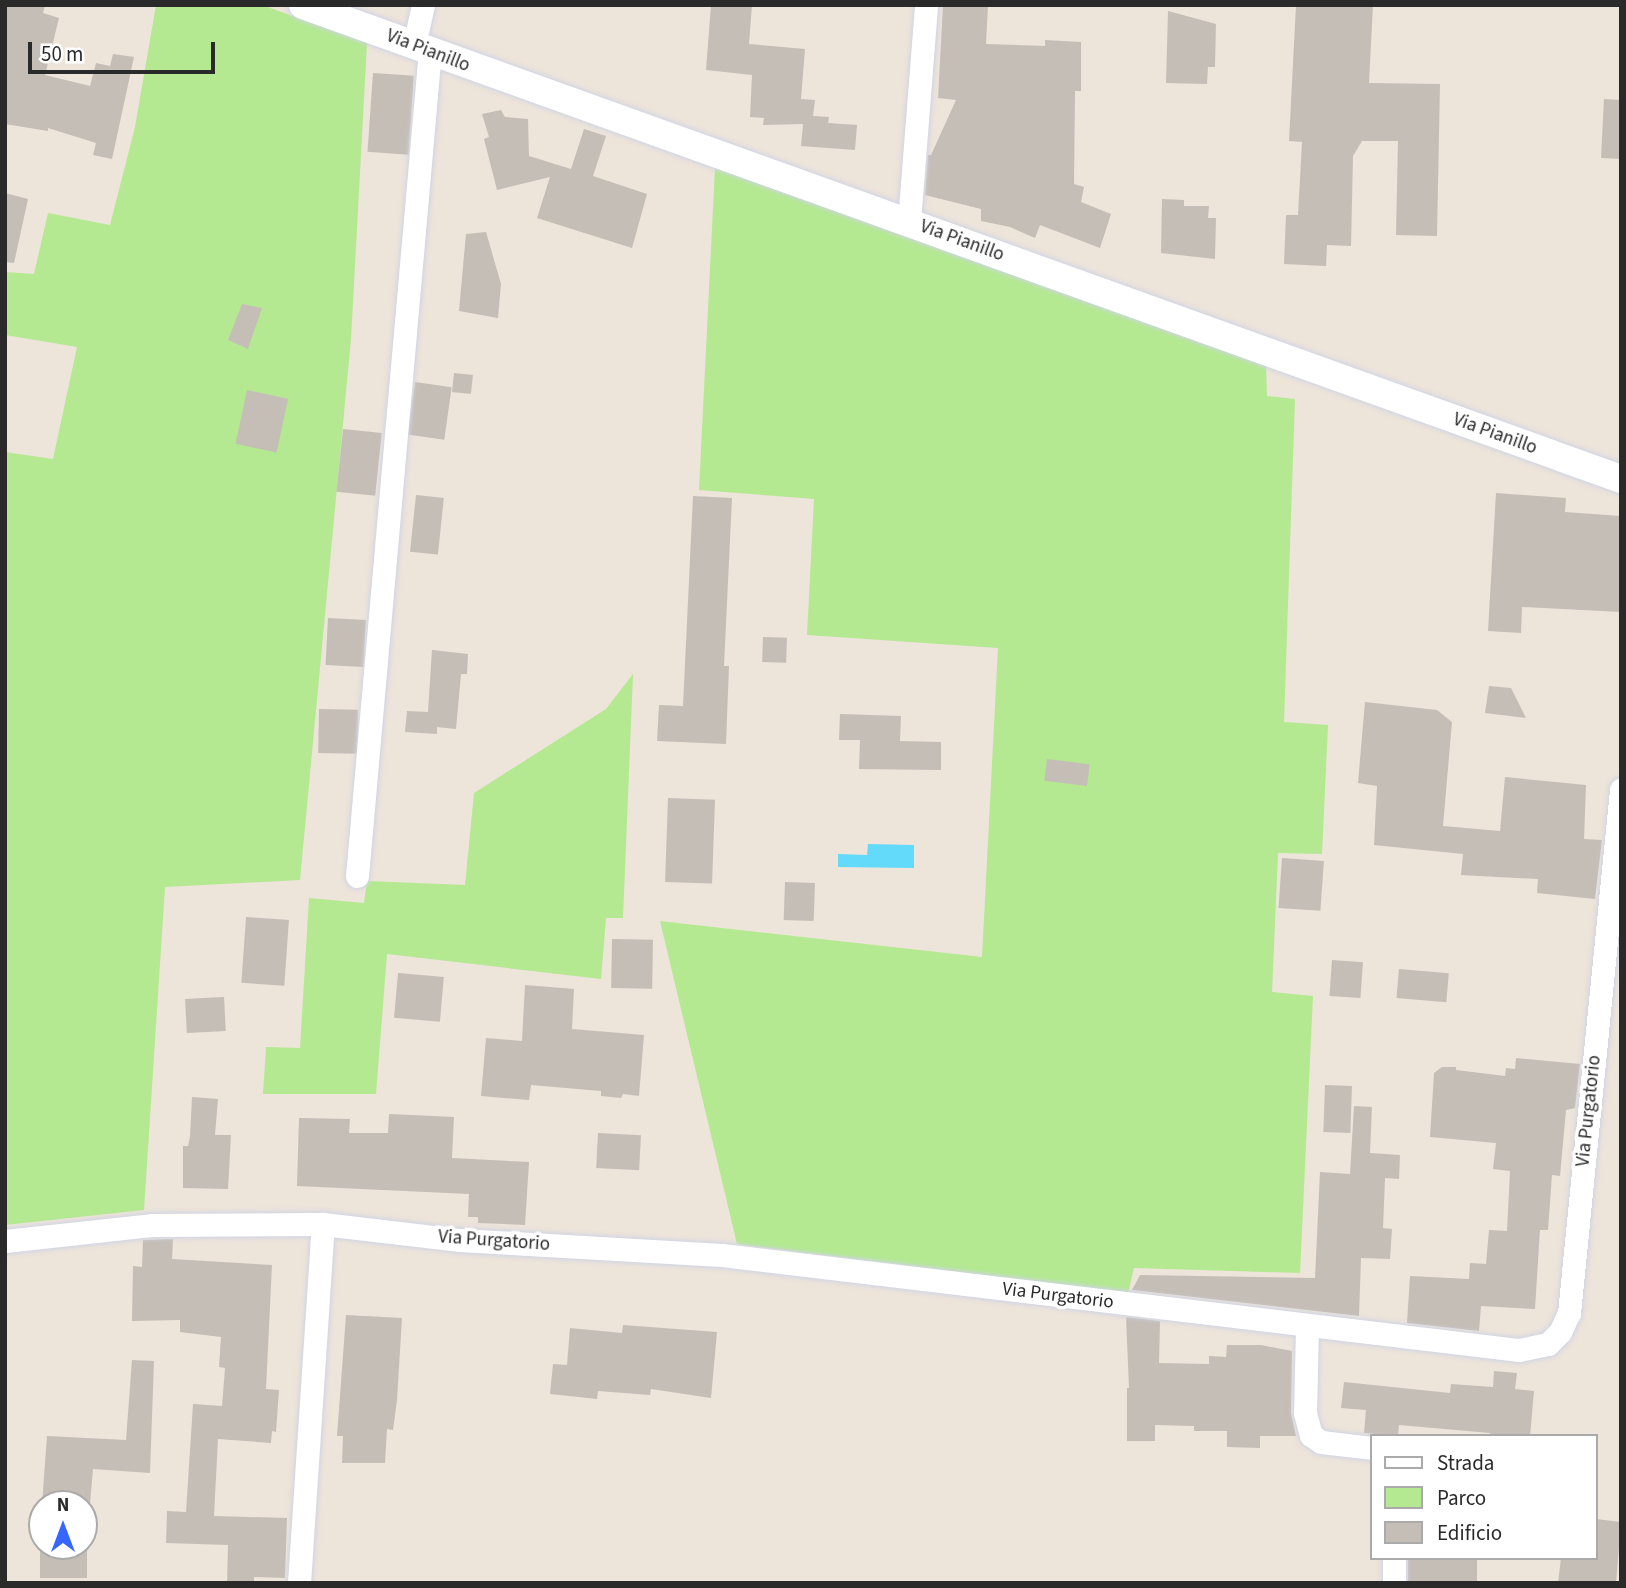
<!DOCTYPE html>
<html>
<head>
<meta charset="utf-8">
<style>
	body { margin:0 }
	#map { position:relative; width:1626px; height:1588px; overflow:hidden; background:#ede4da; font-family:"Source Sans 3",sans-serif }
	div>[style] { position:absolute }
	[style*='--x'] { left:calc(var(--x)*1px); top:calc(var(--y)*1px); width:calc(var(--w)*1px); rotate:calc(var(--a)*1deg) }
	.green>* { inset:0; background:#b4e991 }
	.water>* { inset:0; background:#63daf9 }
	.building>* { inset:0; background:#c5beb7; transform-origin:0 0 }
	.roads { filter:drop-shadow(0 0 2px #cfd4e4) drop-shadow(0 0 2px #cfd4e4) }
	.minor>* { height:23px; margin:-11.5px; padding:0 11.5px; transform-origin:11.5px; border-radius:11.5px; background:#fff }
	.tertiary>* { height:28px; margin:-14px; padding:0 14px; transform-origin:14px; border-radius:14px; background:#fff }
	span { translate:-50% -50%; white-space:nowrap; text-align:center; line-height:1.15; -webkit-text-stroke:7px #fff; paint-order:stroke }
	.street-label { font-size:19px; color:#2a2a2a }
	.frame { position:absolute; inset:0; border:7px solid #2a2a2a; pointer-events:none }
	.legend { position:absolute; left:1370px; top:1434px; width:228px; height:126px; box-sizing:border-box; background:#fff; border:2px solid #aaa; margin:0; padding:9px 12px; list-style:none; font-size:21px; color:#2a2a2a }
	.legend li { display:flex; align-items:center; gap:14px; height:35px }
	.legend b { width:35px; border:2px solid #aaa }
	.north { position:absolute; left:28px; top:1490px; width:70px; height:70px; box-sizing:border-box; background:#fff; border:2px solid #aaa; border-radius:50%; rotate:0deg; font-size:19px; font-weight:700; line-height:28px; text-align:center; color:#2a2a2a }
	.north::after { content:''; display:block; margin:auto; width:24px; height:32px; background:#3566ff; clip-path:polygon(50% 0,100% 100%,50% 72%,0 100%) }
	.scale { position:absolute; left:28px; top:42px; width:187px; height:32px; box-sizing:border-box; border:4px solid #2a2a2a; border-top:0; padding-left:9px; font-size:21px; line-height:24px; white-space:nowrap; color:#2a2a2a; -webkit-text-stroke:5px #fff; paint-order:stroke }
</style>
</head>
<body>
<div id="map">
	<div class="green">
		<div style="clip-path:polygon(156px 5px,262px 5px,367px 43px,351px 339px,300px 880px,165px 887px,144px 1210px,5px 1225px,5px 452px,53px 459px,77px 347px,5px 335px,5px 272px,34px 274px,48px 213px,110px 225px,135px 127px)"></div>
		<div style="clip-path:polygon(715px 168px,1266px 366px,1267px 396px,1295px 399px,1284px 722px,1328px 725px,1322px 854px,1278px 853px,1272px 992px,1313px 996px,1300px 1273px,1134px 1268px,1128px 1293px,737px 1244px,660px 921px,982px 957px,998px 648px,807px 635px,814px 499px,699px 490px)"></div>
		<div style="clip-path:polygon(633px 674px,623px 918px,606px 918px,601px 979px,387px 954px,376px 1094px,263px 1094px,266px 1047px,300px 1048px,309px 898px,364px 903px,367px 881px,465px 885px,474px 793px,606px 709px)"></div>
	</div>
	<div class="water">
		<div style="clip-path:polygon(868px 844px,914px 845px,914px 868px,838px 867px,838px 854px,867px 855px)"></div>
	</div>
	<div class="building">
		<div style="clip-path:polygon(5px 5px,45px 5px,43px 13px,59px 18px,45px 75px,90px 86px,96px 63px,110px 66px,113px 54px,134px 57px,112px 159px,93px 155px,96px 143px,48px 128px,48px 131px,5px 124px)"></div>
		<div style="clip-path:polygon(711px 5px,752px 5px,749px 44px,805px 49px,801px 99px,815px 100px,813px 116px,829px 117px,828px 123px,857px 125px,855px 150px,801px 146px,803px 124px,763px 125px,764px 118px,750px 117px,752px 75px,706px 70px)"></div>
		<div style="clip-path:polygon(943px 5px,988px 5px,986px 44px,1045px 46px,1045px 40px,1081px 42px,1081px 91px,1075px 91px,1074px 184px,1084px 187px,1081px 202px,1111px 214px,1100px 248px,1040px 225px,1035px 238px,1010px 227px,981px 221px,981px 209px,925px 195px,928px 155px,931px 155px,956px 100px,938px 98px)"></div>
		<div style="clip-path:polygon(1296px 5px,1373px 5px,1369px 83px,1440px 84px,1437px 236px,1396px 235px,1398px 141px,1362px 141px,1353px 156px,1351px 246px,1327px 245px,1326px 266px,1284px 264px,1286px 215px,1298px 215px,1302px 142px,1289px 141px)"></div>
		<div style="clip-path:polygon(1168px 11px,1216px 24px,1215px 67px,1208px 67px,1207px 84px,1166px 83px)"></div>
		<div style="left:373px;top:73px;width:41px;height:79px;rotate:4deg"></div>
		<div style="clip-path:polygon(1604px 99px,1621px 100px,1621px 159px,1601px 158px)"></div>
		<div style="clip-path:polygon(501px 110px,505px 117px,528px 119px,529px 156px,571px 169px,584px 129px,606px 136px,593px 176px,647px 194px,632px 248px,537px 218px,550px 177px,497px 190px,484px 139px,489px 137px,482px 114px)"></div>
		<div style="clip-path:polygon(5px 193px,28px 199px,14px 263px,5px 262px)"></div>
		<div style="clip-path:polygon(1162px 199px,1184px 200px,1184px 206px,1209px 206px,1208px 218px,1216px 218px,1215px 259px,1161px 253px)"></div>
		<div style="clip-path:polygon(486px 232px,501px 284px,498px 318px,459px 311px,466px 234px)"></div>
		<div style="clip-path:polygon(242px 304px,262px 308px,248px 349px,228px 340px)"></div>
		<div style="left:454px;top:373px;width:19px;height:19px;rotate:6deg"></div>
		<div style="left:415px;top:382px;width:37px;height:53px;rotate:8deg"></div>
		<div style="left:247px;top:390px;width:42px;height:55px;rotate:12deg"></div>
		<div style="left:343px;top:429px;width:39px;height:63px;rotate:6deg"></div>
		<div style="clip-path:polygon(1496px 493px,1566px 498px,1565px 512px,1621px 516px,1621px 612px,1522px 607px,1521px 633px,1488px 631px)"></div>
		<div style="left:416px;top:495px;width:28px;height:57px;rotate:6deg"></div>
		<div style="clip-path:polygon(693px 496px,732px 498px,724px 666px,729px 666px,726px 744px,657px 741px,659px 705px,683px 706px)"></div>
		<div style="left:328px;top:618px;width:38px;height:47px;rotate:3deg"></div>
		<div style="left:763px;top:637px;width:24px;height:25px;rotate:2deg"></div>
		<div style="clip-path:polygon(432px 650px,468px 654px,467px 674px,461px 674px,456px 729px,437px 727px,437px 734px,405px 732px,407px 711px,428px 712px)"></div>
		<div style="clip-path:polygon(1489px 686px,1511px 688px,1526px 718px,1485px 713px)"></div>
		<div style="clip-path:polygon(1365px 702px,1437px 710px,1452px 722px,1443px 826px,1500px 831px,1505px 777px,1586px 785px,1584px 839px,1602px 840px,1595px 899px,1537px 893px,1538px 879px,1461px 875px,1463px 854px,1374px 845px,1377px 786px,1358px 783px)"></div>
		<div style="left:319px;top:709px;width:39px;height:44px;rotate:1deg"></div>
		<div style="clip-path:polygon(840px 714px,901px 716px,900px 741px,941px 742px,941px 770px,859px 769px,860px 740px,839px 740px)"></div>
		<div style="left:1047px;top:759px;width:43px;height:22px;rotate:7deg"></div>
		<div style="left:668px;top:798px;width:47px;height:84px;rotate:2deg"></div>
		<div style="left:1282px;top:858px;width:42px;height:50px;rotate:4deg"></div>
		<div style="left:785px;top:882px;width:30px;height:38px;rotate:2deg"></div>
		<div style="left:246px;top:917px;width:43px;height:66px;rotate:4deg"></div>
		<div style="left:612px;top:939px;width:41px;height:49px;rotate:1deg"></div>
		<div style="left:1332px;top:960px;width:31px;height:36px;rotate:4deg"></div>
		<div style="left:1399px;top:969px;width:50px;height:29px;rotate:5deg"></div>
		<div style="left:398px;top:973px;width:46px;height:45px;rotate:5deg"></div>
		<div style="clip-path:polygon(525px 985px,574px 989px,572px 1029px,644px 1035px,639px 1096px,623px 1094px,621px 1098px,601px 1096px,601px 1091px,531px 1085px,529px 1100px,481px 1096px,486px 1038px,522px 1041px)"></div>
		<div style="left:224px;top:997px;width:34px;height:39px;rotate:87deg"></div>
		<div style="clip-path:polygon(1516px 1058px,1580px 1064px,1575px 1108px,1566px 1110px,1560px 1176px,1552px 1175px,1548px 1230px,1540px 1230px,1535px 1309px,1481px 1306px,1479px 1331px,1407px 1323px,1410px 1276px,1469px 1279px,1470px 1263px,1486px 1264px,1489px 1230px,1507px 1231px,1510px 1171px,1493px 1169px,1496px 1143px,1430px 1137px,1434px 1073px,1442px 1067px,1456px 1067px,1456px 1070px,1505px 1076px,1506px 1068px,1515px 1069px)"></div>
		<div style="left:1325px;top:1085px;width:27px;height:47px;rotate:2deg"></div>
		<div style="clip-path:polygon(192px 1097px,218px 1099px,215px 1135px,231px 1135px,228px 1189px,183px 1188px,183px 1146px,188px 1146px,190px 1137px)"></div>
		<div style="clip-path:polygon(1354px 1106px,1372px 1107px,1370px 1153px,1400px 1155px,1399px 1179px,1385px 1178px,1383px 1228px,1392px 1229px,1390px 1259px,1361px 1258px,1359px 1316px,1132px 1290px,1140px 1275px,1315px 1278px,1320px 1172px,1350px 1174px)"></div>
		<div style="clip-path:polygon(389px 1114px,454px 1117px,452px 1158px,529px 1162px,525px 1225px,478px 1223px,478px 1217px,468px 1217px,469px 1194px,297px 1186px,299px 1118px,350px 1119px,349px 1133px,388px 1133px)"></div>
		<div style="left:598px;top:1133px;width:43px;height:35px;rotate:3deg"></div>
		<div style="clip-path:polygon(173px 1239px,172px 1259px,272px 1265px,266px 1389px,279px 1390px,276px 1432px,272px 1431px,271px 1443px,218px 1439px,214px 1516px,287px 1518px,285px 1578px,254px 1577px,254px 1583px,227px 1583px,228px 1545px,166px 1543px,167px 1511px,186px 1512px,193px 1404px,222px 1406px,225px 1368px,219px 1367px,221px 1337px,180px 1332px,180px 1320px,132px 1321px,133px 1266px,142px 1267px,143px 1240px)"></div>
		<div style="clip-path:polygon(346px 1315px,402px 1318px,397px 1400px,393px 1430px,387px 1429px,385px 1463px,342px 1463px,343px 1436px,337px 1436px)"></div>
		<div style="clip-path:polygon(1126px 1317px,1160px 1321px,1159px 1363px,1209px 1364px,1209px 1356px,1226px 1357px,1227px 1345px,1261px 1345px,1292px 1351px,1291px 1413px,1296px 1436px,1260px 1436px,1260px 1448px,1227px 1447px,1227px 1431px,1194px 1431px,1194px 1426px,1155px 1425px,1155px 1441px,1127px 1441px,1127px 1388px,1129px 1388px)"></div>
		<div style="clip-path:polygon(623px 1325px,717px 1332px,711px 1398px,651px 1389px,650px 1395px,598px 1391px,597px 1399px,550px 1394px,553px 1364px,567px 1365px,570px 1328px,622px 1333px)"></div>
		<div style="clip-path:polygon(132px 1360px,154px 1361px,150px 1473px,93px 1469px,90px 1504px,42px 1504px,47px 1436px,126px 1440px)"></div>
		<div style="clip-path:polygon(1494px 1371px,1517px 1373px,1515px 1389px,1534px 1391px,1530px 1436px,1490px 1436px,1490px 1433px,1399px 1425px,1398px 1436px,1364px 1433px,1366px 1410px,1341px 1408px,1344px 1382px,1450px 1393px,1451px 1384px,1493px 1387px)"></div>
		<div style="clip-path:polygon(1596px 1519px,1621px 1522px,1616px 1583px,1558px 1583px,1561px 1558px,1596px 1558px)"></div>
		<div style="left:40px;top:1546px;width:47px;height:32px"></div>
		<div style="left:1408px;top:1558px;width:69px;height:25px"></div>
	</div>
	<div class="roads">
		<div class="minor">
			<div style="--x:414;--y:45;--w:41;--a:-77.3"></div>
			<div style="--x:909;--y:222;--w:218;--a:-85.5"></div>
			<div style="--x:357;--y:876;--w:829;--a:-84.95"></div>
			<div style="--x:5;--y:1241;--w:149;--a:-6.2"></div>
			<div style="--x:153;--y:1225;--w:170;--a:-0.3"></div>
			<div style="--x:323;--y:1224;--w:138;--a:6.7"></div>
			<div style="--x:460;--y:1240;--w:262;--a:3.3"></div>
			<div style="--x:722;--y:1255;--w:803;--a:6.8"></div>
			<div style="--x:1519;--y:1350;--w:30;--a:-12"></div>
			<div style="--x:1548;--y:1344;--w:17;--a:-45"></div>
			<div style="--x:1560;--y:1332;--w:21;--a:-65"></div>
			<div style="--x:1569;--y:1313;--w:526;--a:-84.32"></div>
			<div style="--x:1307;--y:1327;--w:86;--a:91.3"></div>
			<div style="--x:1305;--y:1413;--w:23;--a:75"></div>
			<div style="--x:1311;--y:1435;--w:12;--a:35"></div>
			<div style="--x:1321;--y:1442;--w:51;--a:6.7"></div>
			<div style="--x:1394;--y:1558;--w:25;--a:90"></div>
			<div style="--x:299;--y:1583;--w:360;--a:-86.2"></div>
		</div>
		<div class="tertiary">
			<div style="--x:303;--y:5;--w:1401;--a:19.78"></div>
		</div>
	</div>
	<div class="street-label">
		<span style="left:428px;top:51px;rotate:21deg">Via Pianillo</span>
		<span style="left:962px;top:241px;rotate:20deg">Via Pianillo</span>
		<span style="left:1495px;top:434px;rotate:20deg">Via Pianillo</span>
		<span style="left:1589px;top:1111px;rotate:-84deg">Via Purgatorio</span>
		<span style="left:494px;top:1241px;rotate:4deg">Via Purgatorio</span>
		<span style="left:1058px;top:1296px;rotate:7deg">Via Purgatorio</span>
	</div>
	<div class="frame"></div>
	<ul class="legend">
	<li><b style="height:9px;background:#fff"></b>Strada</li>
	<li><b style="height:19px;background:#b4e991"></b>Parco</li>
	<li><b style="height:19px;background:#c5beb7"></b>Edificio</li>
	</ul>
	<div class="north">N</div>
	<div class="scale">50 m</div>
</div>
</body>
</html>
